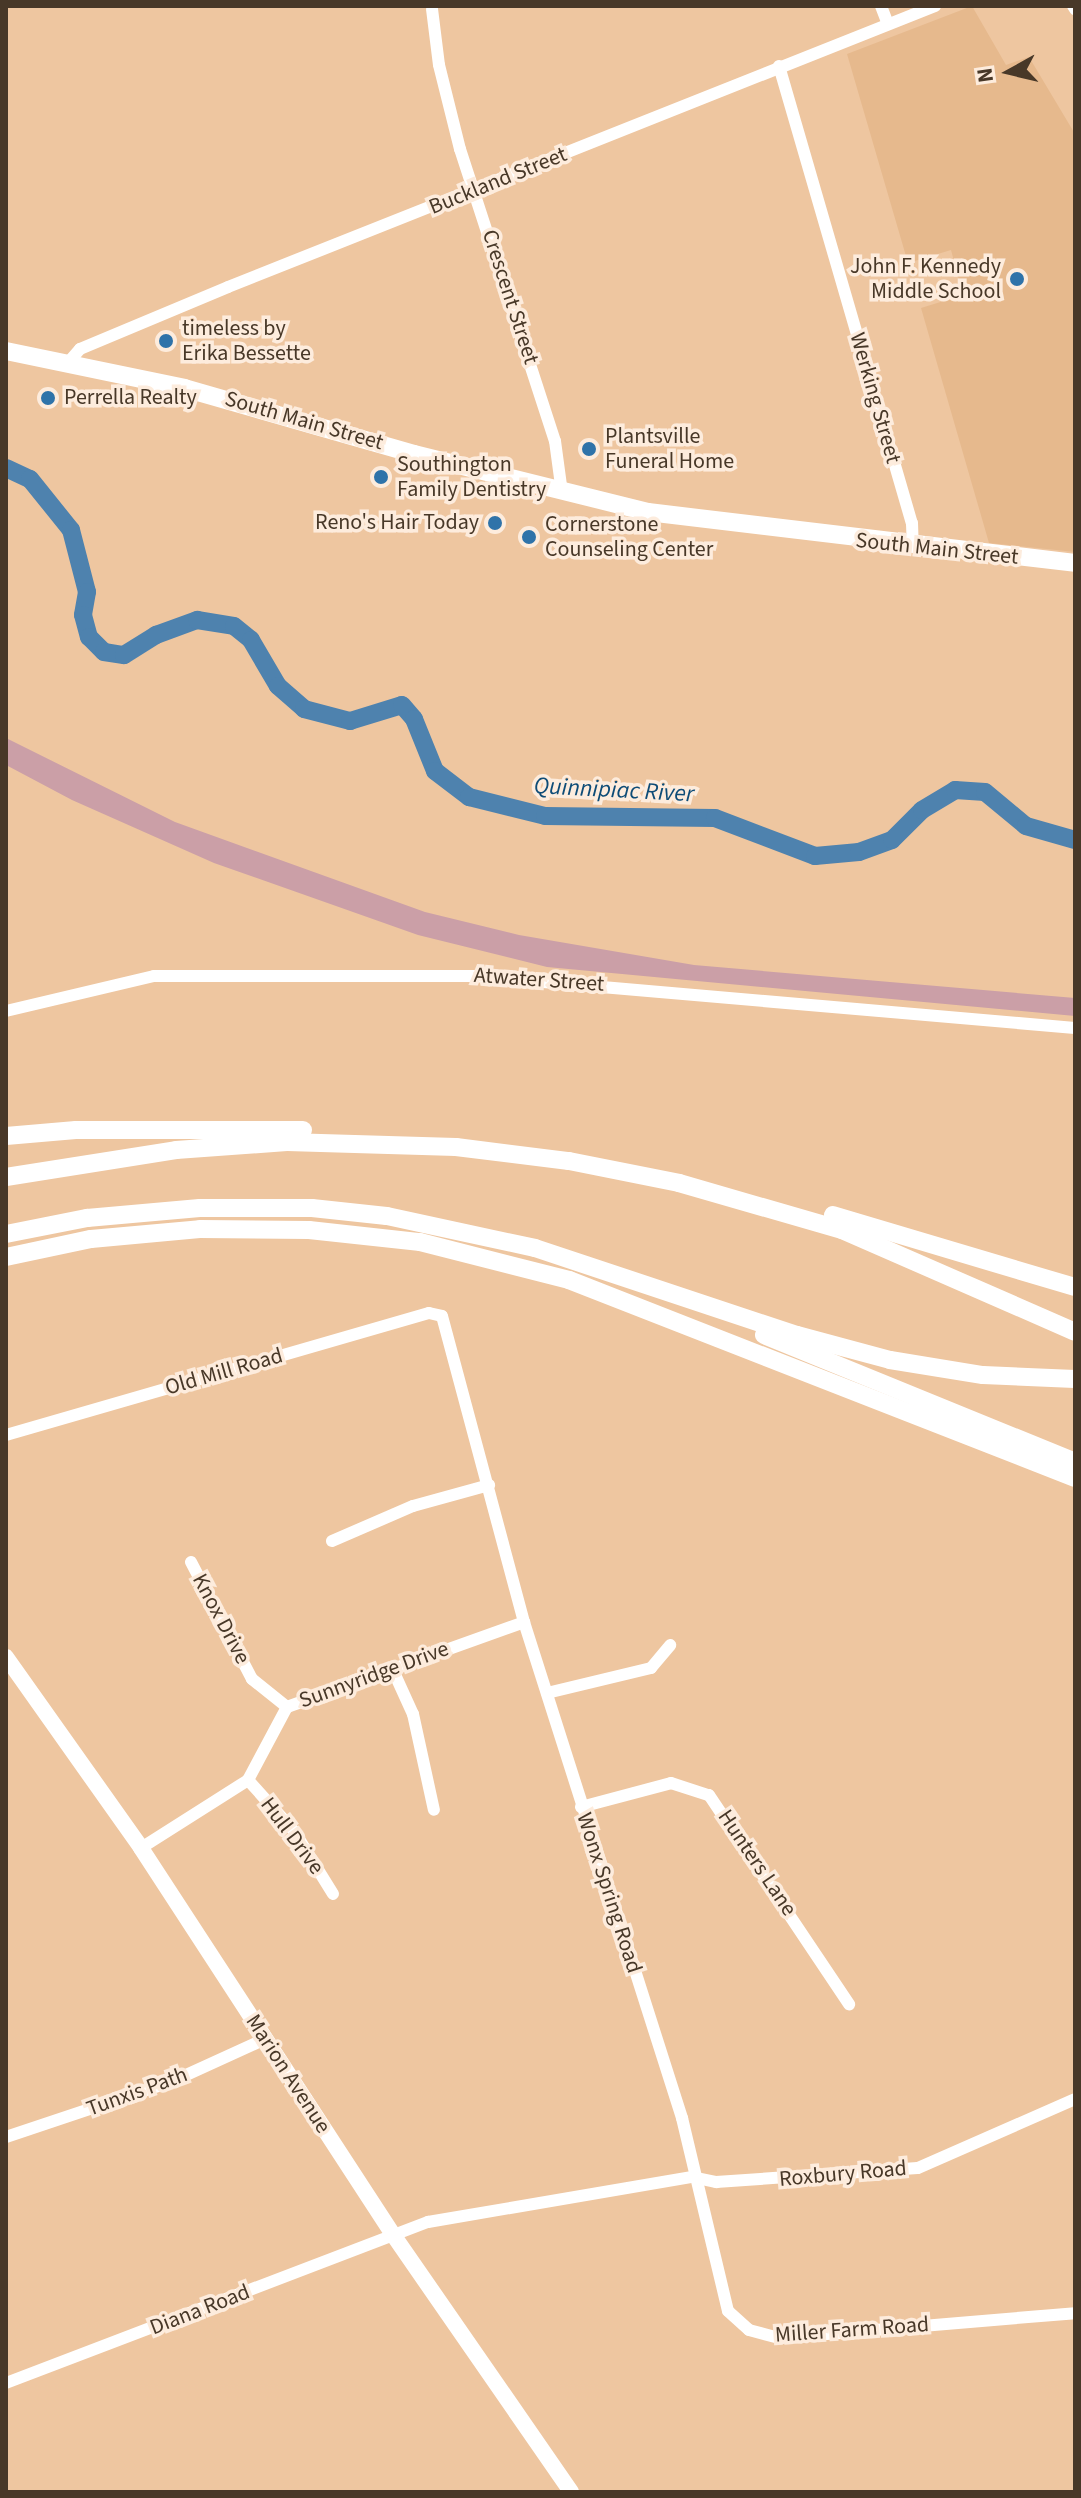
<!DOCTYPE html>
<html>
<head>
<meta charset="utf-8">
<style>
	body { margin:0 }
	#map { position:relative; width:1081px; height:2498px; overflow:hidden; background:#eec6a0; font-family:"Source Sans 3",sans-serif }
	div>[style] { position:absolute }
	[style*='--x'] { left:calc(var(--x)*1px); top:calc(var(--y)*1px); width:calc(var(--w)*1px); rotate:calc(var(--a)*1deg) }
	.built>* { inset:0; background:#e6b98d }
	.green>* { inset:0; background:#cb9fa7 }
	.river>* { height:18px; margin:-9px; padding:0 9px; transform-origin:9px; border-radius:9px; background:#4e82ae }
	.minor>* { height:12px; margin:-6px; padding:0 6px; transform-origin:6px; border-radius:6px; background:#fff }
	.major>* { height:16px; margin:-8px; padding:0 8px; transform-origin:8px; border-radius:8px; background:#fff }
	.highway>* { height:18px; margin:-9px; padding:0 9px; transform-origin:9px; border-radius:9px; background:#fff }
	.dots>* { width:22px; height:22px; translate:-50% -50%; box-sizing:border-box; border:4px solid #fdecdd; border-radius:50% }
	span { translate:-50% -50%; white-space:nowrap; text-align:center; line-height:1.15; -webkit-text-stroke:7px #fdecdd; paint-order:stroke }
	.street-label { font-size:22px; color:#483828 }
	.poi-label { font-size:22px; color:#483828 }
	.right { translate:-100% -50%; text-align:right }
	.left { translate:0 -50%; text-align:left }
	.water-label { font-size:24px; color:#0e4c77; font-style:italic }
	.frame { position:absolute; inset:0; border:8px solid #483828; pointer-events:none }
	.north { position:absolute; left:969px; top:32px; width:80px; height:80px; -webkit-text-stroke:6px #fdecdd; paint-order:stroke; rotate:262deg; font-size:22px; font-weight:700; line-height:32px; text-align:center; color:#483828 }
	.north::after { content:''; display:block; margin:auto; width:28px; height:36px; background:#483828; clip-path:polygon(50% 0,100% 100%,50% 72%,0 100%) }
</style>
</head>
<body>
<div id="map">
	<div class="built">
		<div style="clip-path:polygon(972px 6px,1006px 65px,1029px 57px,1075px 134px,1075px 552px,989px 543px,921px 308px,963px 295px,951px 250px,908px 263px,847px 54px)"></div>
	</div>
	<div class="green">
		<div style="clip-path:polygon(6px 738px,175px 822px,425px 912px,519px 935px,694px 965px,1075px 998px,1075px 1016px,547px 967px,418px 935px,214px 863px,72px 800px,6px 765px)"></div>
	</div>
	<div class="river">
		<div style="--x:6;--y:468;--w:26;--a:25"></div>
		<div style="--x:30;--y:479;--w:65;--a:51.2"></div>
		<div style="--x:71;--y:530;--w:64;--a:75.5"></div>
		<div style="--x:87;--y:592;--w:23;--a:100"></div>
		<div style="--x:83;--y:615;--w:23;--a:75"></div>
		<div style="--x:89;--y:637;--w:21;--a:45"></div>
		<div style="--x:104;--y:652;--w:20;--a:9"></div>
		<div style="--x:124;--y:655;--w:38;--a:-32"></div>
		<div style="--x:156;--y:635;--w:44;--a:-20.1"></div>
		<div style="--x:197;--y:620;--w:37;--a:9"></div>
		<div style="--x:234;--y:626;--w:22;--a:39"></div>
		<div style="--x:251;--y:640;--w:53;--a:59.6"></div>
		<div style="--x:278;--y:686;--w:35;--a:41"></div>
		<div style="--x:304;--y:709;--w:48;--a:14.6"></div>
		<div style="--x:350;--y:721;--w:54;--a:-17.1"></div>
		<div style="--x:402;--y:705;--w:18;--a:49"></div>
		<div style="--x:414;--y:719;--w:56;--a:68"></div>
		<div style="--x:435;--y:771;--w:43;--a:37.4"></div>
		<div style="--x:469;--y:797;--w:78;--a:14"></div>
		<div style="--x:545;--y:816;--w:170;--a:0.7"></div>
		<div style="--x:715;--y:818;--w:107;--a:20.8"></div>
		<div style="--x:815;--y:856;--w:44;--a:-5.2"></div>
		<div style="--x:859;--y:852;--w:35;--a:-20"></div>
		<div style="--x:892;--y:840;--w:42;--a:-45"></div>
		<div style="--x:922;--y:810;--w:39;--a:-31"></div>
		<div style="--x:955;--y:790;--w:30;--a:4"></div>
		<div style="--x:985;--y:792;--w:53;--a:39.7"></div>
		<div style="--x:1026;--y:826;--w:51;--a:15.9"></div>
	</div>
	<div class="minor">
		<div style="--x:881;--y:6;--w:19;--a:69"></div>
		<div style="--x:1073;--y:6;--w:4;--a:56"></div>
		<div style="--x:432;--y:9;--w:56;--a:82.9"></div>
		<div style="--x:439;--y:65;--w:87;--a:76"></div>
		<div style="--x:460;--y:149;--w:307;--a:72"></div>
		<div style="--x:555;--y:441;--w:52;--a:82.3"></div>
		<div style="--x:779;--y:66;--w:476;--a:73.8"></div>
		<div style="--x:912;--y:523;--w:24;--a:88"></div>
		<div style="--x:67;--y:364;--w:20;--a:-49"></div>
		<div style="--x:80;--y:349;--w:160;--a:-22.7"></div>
		<div style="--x:228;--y:287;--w:761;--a:-21.68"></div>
		<div style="--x:6;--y:1011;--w:152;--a:-13.3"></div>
		<div style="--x:154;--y:976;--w:321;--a:0"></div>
		<div style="--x:475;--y:976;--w:602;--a:4.95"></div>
		<div style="--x:6;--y:1435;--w:440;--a:-16.1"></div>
		<div style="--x:429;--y:1313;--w:13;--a:13"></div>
		<div style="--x:442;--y:1316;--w:317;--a:75"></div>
		<div style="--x:524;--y:1622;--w:521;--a:72.33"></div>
		<div style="--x:682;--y:2118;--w:198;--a:76.6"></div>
		<div style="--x:728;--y:2311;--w:28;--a:42"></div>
		<div style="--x:749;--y:2330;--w:31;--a:15"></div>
		<div style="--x:779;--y:2338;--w:297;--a:-4.8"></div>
		<div style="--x:332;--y:1541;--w:88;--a:-23.4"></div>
		<div style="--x:413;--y:1506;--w:79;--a:-15.4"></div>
		<div style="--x:191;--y:1562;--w:132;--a:62.5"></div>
		<div style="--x:252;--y:1679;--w:45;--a:38.7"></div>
		<div style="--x:392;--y:1668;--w:51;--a:65.5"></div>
		<div style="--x:413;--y:1714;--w:98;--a:77.7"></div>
		<div style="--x:547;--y:1693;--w:107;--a:-13.5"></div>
		<div style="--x:651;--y:1668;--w:30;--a:-50"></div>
		<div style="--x:248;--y:1780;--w:69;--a:48"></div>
		<div style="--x:294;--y:1831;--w:74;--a:58.2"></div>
		<div style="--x:581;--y:1807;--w:93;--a:-14.9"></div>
		<div style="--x:671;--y:1783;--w:40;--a:18"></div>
		<div style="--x:709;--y:1795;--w:252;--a:56.2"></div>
		<div style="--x:141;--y:1848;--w:127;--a:-32.4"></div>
		<div style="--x:248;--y:1780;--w:83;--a:-61.9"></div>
		<div style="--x:287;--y:1707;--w:252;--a:-19.7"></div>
		<div style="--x:6;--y:2137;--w:176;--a:-18.5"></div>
		<div style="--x:173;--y:2081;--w:101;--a:-24.5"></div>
		<div style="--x:6;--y:2383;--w:452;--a:-20.9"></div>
		<div style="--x:428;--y:2222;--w:268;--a:-9.7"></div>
		<div style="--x:692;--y:2177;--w:25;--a:12"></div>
		<div style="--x:716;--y:2182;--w:202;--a:-4"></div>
		<div style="--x:918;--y:2168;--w:171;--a:-23.7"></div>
	</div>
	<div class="major">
		<div style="--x:6;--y:1657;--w:234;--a:54.7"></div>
		<div style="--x:141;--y:1848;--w:463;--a:56.9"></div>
		<div style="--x:394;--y:2236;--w:311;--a:55.3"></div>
	</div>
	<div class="highway">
		<div style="--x:6;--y:351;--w:182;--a:11.7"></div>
		<div style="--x:184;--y:388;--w:239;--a:16"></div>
		<div style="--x:414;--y:454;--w:241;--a:13.9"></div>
		<div style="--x:648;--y:512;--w:430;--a:6.8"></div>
		<div style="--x:6;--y:1136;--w:70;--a:-4.9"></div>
		<div style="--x:76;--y:1130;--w:227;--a:0"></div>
		<div style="--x:6;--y:1177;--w:172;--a:-9"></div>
		<div style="--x:176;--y:1150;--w:111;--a:-4.1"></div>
		<div style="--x:287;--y:1142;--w:169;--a:1.7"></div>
		<div style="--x:456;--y:1147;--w:114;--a:7.1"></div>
		<div style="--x:569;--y:1161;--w:112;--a:11.3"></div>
		<div style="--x:679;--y:1183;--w:170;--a:16.1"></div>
		<div style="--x:842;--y:1230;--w:254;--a:23.6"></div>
		<div style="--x:833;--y:1215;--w:252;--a:16.6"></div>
		<div style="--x:6;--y:1234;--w:83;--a:-11.2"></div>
		<div style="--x:87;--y:1218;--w:113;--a:-5.1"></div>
		<div style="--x:200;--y:1208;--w:112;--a:0"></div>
		<div style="--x:312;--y:1208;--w:75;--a:6.1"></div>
		<div style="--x:387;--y:1216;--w:151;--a:12.2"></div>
		<div style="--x:535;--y:1248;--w:276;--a:18.4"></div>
		<div style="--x:797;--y:1335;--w:96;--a:15"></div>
		<div style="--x:890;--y:1360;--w:94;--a:9.2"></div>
		<div style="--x:983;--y:1375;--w:92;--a:2.5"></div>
		<div style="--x:6;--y:1257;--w:87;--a:-12"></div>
		<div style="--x:91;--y:1239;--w:109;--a:-5.2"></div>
		<div style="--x:200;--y:1229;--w:109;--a:0.5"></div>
		<div style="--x:309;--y:1230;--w:112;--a:6.2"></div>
		<div style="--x:420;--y:1242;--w:154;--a:14.3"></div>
		<div style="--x:569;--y:1280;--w:543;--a:21.37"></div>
		<div style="--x:764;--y:1335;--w:336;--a:22.2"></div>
	</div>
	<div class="dots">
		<div style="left:1017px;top:279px;background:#2f73a9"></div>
		<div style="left:166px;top:341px;background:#2f73a9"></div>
		<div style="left:48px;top:398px;background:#2f73a9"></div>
		<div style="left:589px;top:449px;background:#2f73a9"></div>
		<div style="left:381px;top:477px;background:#2f73a9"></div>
		<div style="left:495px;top:523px;background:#2f73a9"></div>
		<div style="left:529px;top:537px;background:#2f73a9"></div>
	</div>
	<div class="street-label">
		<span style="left:498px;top:181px;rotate:-22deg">Buckland Street</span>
		<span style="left:510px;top:297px;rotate:72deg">Crescent Street</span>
		<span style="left:875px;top:398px;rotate:74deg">Werking Street</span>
		<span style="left:304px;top:421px;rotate:16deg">South Main Street</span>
		<span style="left:937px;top:549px;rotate:6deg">South Main Street</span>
		<span style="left:539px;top:980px;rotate:4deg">Atwater Street</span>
		<span style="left:224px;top:1372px;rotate:-16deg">Old Mill Road</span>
		<span style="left:221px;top:1619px;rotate:62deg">Knox Drive</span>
		<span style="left:374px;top:1675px;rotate:-20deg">Sunnyridge Drive</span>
		<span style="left:292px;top:1836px;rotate:53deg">Hull Drive</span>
		<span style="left:757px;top:1863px;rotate:56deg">Hunters Lane</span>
		<span style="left:609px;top:1893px;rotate:72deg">Wonx Spring Road</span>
		<span style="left:288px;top:2074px;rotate:57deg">Marion Avenue</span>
		<span style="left:137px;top:2092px;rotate:-20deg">Tunxis Path</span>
		<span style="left:843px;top:2174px;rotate:-5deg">Roxbury Road</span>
		<span style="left:200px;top:2310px;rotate:-21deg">Diana Road</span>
		<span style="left:852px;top:2330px;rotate:-4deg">Miller Farm Road</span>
	</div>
	<div class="poi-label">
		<span class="right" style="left:1001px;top:279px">John F. Kennedy<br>Middle School</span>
		<span class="left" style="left:182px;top:341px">timeless by<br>Erika Bessette</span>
		<span class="left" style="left:64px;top:398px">Perrella Realty</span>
		<span class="left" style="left:605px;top:449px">Plantsville<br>Funeral Home</span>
		<span class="left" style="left:397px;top:477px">Southington<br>Family Dentistry</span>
		<span class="right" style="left:479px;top:523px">Reno's Hair Today</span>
		<span class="left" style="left:545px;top:537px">Cornerstone<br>Counseling Center</span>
	</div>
	<div class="water-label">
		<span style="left:614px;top:790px;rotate:3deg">Quinnipiac River</span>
	</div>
	<div class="frame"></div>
	<div class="north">N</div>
</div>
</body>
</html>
